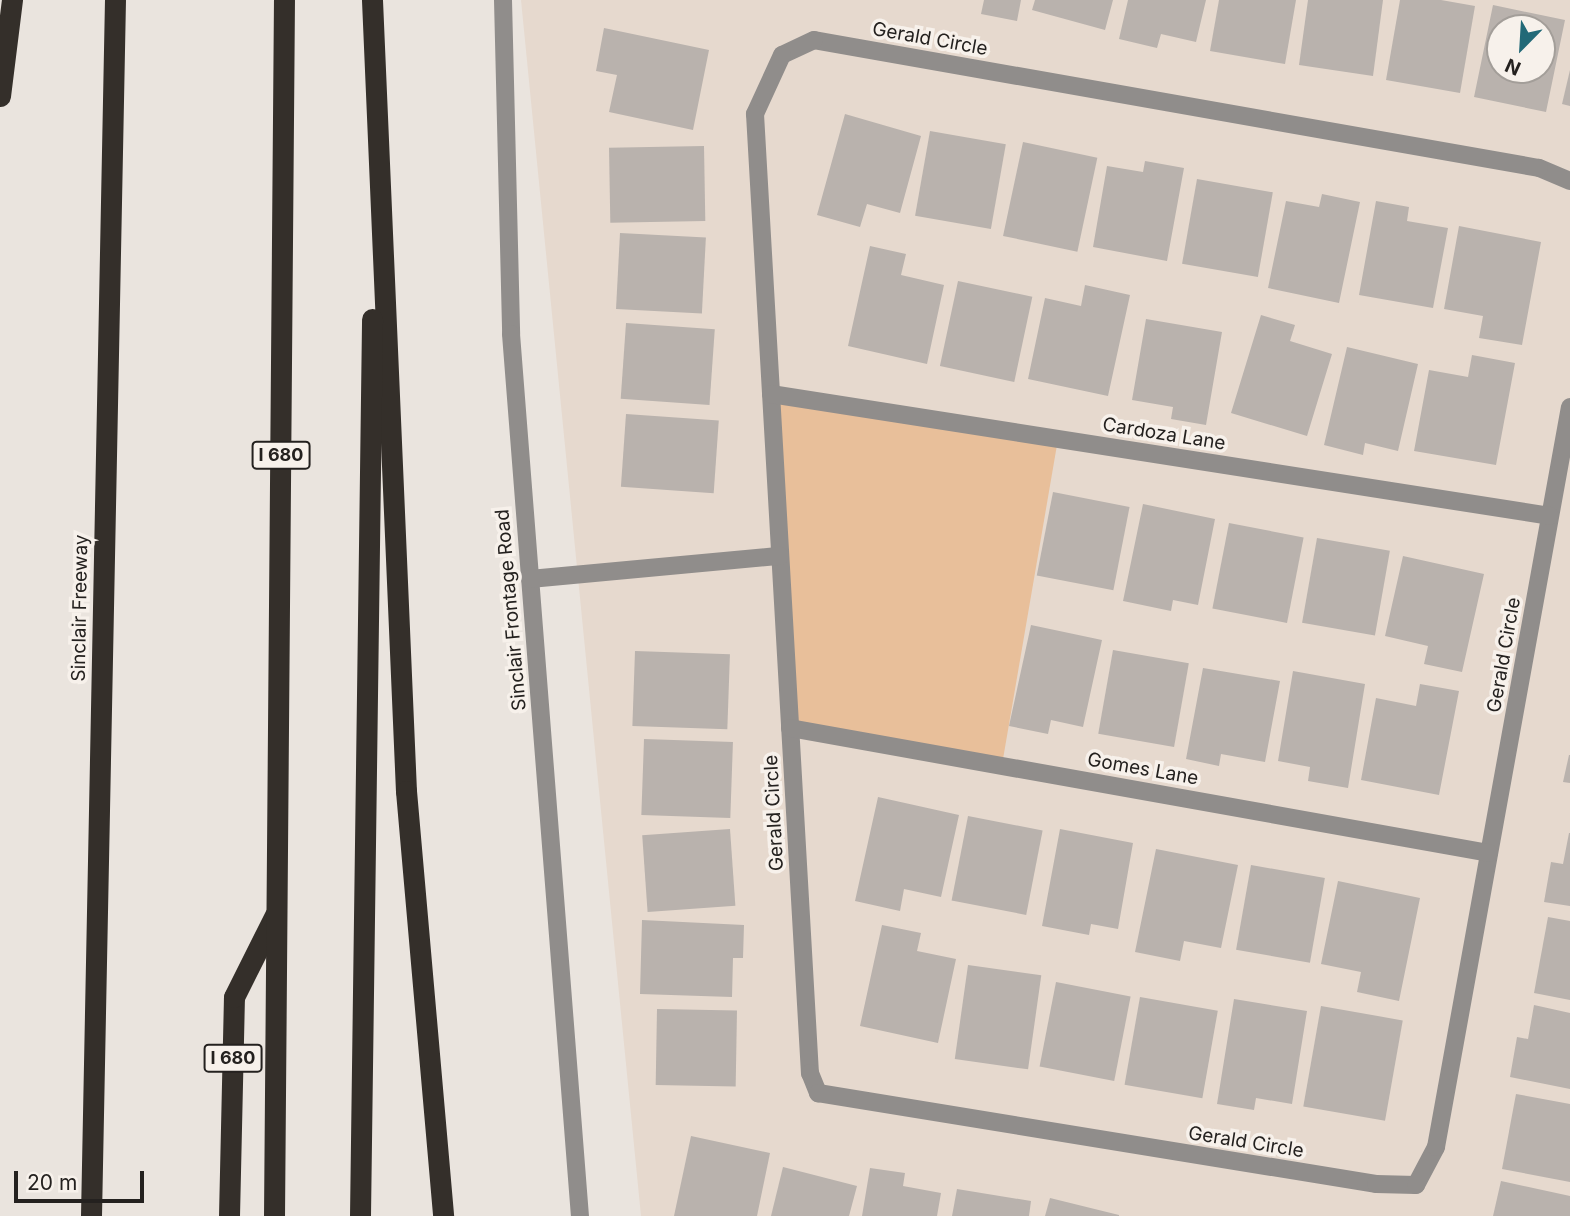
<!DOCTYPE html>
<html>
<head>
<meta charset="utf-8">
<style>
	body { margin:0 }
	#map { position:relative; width:1570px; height:1216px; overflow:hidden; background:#eae4de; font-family:Inter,sans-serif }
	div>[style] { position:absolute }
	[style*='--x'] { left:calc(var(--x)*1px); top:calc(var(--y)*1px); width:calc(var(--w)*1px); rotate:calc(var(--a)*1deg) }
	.built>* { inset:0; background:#e6d9ce }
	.green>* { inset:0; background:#e8bf9a }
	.building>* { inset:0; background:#b9b2ad; transform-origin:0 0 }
	.street>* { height:18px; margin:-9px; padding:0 9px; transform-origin:9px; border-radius:9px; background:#908d8b }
	.highway>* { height:21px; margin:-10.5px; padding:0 10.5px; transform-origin:10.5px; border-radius:10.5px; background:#342f2a }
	span { translate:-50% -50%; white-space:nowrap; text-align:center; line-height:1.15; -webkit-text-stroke:7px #f7f1eb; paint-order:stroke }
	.shield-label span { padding:2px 5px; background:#f7f1eb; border:2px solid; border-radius:5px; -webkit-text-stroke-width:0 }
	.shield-label { font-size:18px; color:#24211f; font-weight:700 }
	.street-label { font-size:19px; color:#24211f }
	.north { position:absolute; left:1486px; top:14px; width:70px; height:70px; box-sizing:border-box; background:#f7f1eb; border:2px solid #a39e99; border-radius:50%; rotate:204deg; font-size:19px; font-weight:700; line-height:28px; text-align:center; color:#24211f }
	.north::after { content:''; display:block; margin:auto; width:24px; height:32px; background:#226977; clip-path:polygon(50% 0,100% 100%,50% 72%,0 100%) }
	.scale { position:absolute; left:14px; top:1171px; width:130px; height:32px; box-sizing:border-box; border:4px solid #24211f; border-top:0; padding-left:9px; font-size:21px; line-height:24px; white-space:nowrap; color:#24211f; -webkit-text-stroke:5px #f7f1eb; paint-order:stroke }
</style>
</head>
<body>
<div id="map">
	<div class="built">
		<div style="clip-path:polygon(evenodd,521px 0,1570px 0,1570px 1216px,641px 1216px,521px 0,1500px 28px,1542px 28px,1542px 70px,1500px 70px,1500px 28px)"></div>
	</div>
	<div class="green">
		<div style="clip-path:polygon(771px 394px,1058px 439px,1002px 765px,790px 728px)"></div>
	</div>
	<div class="building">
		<div style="clip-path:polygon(984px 0,1021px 0,1017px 21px,981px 14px)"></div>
		<div style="clip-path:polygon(1035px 0,1113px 0,1105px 30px,1032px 10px)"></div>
		<div style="clip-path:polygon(1128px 0,1206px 0,1196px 42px,1161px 34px,1157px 48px,1119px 39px)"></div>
		<div style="clip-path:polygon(1219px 0,1296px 0,1285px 64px,1210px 51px)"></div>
		<div style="clip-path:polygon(1308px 0,1383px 0,1373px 76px,1299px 65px)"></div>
		<div style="clip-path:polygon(1400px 0,1441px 0,1475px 6px,1460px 93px,1386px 80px)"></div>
		<div style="clip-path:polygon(evenodd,1493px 5px,1565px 20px,1546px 112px,1474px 97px,1493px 5px,1500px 28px,1542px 28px,1542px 70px,1500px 70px,1500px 28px)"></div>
		<div style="clip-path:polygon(604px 28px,709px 50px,693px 130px,609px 112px,617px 75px,596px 71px)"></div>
		<div style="clip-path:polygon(1570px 70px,1570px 106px,1562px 104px)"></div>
		<div style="clip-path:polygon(845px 114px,921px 136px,900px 213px,867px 204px,860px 227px,817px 215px)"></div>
		<div style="left:930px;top:131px;width:77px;height:86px;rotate:10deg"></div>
		<div style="left:1023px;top:142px;width:76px;height:96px;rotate:12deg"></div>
		<div style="left:704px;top:146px;width:75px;height:95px;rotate:89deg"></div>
		<div style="clip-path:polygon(1145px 161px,1184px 168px,1167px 261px,1093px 247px,1107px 166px,1143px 172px)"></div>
		<div style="left:1197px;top:179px;width:77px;height:86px;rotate:10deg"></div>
		<div style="clip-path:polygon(1322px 194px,1360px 202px,1339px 303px,1268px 288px,1286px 201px,1319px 207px)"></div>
		<div style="clip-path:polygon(1376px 201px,1409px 207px,1407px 221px,1448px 228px,1433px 308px,1359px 295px)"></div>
		<div style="clip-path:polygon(1459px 226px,1541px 242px,1522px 345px,1479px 338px,1483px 316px,1444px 309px)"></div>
		<div style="left:620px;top:233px;width:86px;height:76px;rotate:3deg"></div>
		<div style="clip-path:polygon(870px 246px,906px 254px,901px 275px,944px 285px,927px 364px,848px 346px)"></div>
		<div style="left:958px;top:281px;width:76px;height:87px;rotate:12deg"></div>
		<div style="clip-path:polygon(1085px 285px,1130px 295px,1108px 396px,1028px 379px,1045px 298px,1081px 306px)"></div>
		<div style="clip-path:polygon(1261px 315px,1295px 325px,1290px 341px,1332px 354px,1307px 436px,1231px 413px)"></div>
		<div style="clip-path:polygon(1146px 319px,1222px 332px,1206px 425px,1171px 419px,1173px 407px,1132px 400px)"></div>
		<div style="left:626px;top:323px;width:89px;height:76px;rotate:4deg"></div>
		<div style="clip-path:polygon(1347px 347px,1418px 364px,1398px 451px,1365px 443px,1363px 455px,1324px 445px)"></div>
		<div style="clip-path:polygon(1472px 355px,1515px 363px,1496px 465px,1414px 451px,1429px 370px,1468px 377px)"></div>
		<div style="left:626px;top:414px;width:93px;height:73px;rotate:4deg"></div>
		<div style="left:1053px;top:492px;width:78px;height:85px;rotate:11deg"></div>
		<div style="clip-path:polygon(1143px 504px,1215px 519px,1198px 605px,1173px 600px,1171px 611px,1123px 601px)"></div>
		<div style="left:1229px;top:523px;width:76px;height:87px;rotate:11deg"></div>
		<div style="left:1317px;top:538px;width:74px;height:86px;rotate:10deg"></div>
		<div style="clip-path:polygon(1403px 556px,1484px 574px,1462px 672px,1424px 664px,1428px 646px,1385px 636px)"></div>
		<div style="clip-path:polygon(1031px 625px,1102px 640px,1083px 727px,1051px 720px,1048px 734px,1009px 726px)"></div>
		<div style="left:1113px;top:650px;width:77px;height:85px;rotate:10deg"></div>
		<div style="left:635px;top:651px;width:95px;height:75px;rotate:2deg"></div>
		<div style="clip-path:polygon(1203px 668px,1280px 681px,1265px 762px,1221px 754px,1219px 766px,1186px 759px)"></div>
		<div style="clip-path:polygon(1293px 671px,1365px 684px,1348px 788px,1308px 781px,1310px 767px,1278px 761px)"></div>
		<div style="clip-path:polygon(1420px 684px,1459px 691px,1439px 795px,1361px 780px,1376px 698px,1416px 706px)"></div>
		<div style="left:644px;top:739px;width:89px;height:76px;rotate:2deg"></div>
		<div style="clip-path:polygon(1569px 755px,1570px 755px,1570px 783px,1563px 782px)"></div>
		<div style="clip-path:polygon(878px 797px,959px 815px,941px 897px,904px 889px,900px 911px,855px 901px)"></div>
		<div style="left:968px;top:816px;width:76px;height:86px;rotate:11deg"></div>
		<div style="left:730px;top:829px;width:77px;height:88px;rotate:86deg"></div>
		<div style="clip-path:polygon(1060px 829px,1133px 843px,1118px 929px,1091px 924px,1089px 935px,1042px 926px)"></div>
		<div style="clip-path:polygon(1569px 833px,1570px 833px,1570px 906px,1544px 902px,1551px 862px,1563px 864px)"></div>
		<div style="clip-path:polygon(1156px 849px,1238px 865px,1221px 948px,1184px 941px,1180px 961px,1135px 952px)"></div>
		<div style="left:1251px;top:865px;width:75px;height:86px;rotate:10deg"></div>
		<div style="clip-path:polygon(1338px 881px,1420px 898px,1399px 1001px,1357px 992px,1361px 972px,1321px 964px)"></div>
		<div style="clip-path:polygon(1548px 917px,1570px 921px,1570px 1000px,1534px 993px)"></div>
		<div style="clip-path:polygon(642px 920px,744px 925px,743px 958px,733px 958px,732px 997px,640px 994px)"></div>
		<div style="clip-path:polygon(882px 925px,921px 933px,917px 951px,956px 959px,938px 1043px,860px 1026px)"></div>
		<div style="left:968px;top:965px;width:74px;height:95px;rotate:8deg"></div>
		<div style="left:1056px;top:982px;width:76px;height:86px;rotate:11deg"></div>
		<div style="left:1140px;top:997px;width:79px;height:89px;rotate:10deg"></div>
		<div style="clip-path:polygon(1234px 999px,1307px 1011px,1292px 1104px,1256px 1098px,1254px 1110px,1217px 1104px)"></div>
		<div style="clip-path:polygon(1534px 1005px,1570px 1013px,1570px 1089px,1510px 1077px,1517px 1037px,1528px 1039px)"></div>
		<div style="left:1321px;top:1006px;width:83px;height:102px;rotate:10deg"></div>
		<div style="left:657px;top:1009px;width:80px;height:76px;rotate:1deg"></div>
		<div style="clip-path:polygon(1516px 1094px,1570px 1104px,1570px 1182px,1502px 1169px)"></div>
		<div style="clip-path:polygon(691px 1136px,770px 1153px,757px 1216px,674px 1216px)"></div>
		<div style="clip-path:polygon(783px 1167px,857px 1186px,849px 1216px,771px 1216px)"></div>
		<div style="clip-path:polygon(870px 1168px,905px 1173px,903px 1186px,941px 1193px,937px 1216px,862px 1216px)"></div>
		<div style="clip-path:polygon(1501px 1181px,1570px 1196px,1570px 1216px,1493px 1216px)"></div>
		<div style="clip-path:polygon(957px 1189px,1031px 1201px,1029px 1216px,952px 1216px)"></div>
		<div style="clip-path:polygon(1050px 1198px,1119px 1215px,1119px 1216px,1045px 1216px)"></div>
	</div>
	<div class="street">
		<div style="--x:503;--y:0;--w:334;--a:88.6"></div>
		<div style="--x:511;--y:334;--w:885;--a:85.53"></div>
		<div style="--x:1570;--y:181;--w:34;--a:-157"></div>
		<div style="--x:1539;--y:168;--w:736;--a:-169.99"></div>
		<div style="--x:814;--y:40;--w:35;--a:155"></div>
		<div style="--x:782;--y:55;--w:65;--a:114.6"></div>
		<div style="--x:755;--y:114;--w:961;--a:86.72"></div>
		<div style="--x:810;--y:1073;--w:22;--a:68"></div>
		<div style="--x:818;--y:1093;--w:565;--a:9.26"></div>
		<div style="--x:1376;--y:1184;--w:40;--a:1.4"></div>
		<div style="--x:1416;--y:1185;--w:43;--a:-62.2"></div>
		<div style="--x:1436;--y:1147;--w:752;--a:-79.74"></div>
		<div style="--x:771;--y:394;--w:788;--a:8.9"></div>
		<div style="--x:530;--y:579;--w:251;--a:-5.3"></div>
		<div style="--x:790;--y:728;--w:710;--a:10.14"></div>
	</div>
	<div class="highway">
		<div style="--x:372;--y:0;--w:792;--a:87.54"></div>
		<div style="--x:406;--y:791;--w:427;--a:85"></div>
		<div style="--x:0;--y:96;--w:97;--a:-82.9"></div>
		<div style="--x:91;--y:1216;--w:1216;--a:-88.87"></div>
		<div style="--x:229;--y:1216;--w:219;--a:-88.7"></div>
		<div style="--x:234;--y:997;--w:92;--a:-63.4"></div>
		<div style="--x:274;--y:1216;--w:1216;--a:-89.53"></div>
		<div style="--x:360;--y:1216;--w:897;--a:-89.23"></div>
	</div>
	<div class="shield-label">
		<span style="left:281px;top:455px">I 680</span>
		<span style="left:233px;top:1058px">I 680</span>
	</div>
	<div class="street-label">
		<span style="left:930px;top:39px;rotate:10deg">Gerald Circle</span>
		<span style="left:1164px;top:434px;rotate:9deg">Cardoza Lane</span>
		<span style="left:80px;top:608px;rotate:-89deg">Sinclair Freeway</span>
		<span style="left:511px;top:610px;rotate:-95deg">Sinclair Frontage Road</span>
		<span style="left:1504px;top:655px;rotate:-80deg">Gerald Circle</span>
		<span style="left:1143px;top:769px;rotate:10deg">Gomes Lane</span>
		<span style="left:774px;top:813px;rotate:-93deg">Gerald Circle</span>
		<span style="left:1246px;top:1142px;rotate:9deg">Gerald Circle</span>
	</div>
	<div class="north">N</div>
	<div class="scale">20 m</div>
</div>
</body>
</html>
